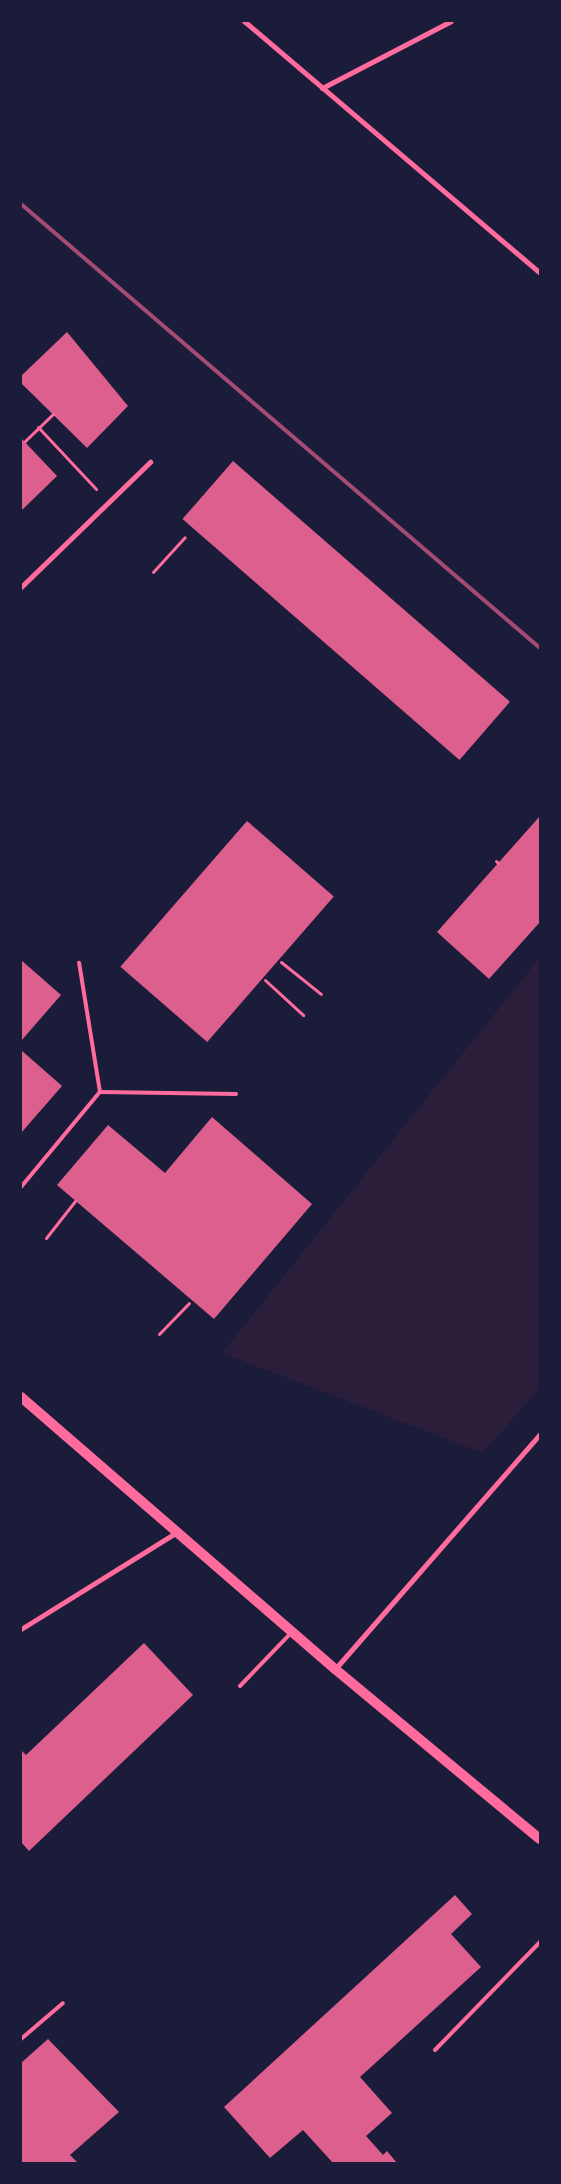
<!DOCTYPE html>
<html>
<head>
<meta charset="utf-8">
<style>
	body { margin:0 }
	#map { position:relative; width:561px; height:2184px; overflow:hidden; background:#1b1b3a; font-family:Poppins,sans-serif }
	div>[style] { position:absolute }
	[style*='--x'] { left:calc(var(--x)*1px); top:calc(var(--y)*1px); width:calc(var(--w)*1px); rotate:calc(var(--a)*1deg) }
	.green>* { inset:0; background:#2a1e3b }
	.building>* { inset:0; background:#dd5f8e; transform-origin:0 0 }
	.path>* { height:3px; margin:-1.5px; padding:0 1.5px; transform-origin:1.5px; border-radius:1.5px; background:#ff6b9d }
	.service>* { height:4px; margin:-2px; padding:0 2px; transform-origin:2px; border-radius:2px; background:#ff6b9d }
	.minor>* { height:5px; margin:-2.5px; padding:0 2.5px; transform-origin:2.5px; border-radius:2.5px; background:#ff6b9d }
	.secondary>* { height:10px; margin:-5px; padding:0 5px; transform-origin:5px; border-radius:5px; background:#ff6b9d }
	.rail>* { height:4px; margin:-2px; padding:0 2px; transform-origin:2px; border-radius:2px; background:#a44b75 }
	span { translate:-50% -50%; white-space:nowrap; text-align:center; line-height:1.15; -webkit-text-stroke:5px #1b1b3a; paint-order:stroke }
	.frame { position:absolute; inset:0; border:22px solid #1b1b3a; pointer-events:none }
</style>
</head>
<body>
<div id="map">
	<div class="green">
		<div style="clip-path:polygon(540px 957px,540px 1388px,483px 1453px,222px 1353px)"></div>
	</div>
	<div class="building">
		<div style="clip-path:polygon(67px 332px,128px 406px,87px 448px,21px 383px,21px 376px)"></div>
		<div style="clip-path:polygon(21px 438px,57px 476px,21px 511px)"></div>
		<div style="left:233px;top:461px;width:367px;height:77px;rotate:41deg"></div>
		<div style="clip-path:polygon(540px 816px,540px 922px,489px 979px,437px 932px)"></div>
		<div style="left:247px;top:821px;width:115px;height:193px;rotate:41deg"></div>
		<div style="clip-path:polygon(21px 960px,61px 995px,21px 1041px)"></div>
		<div style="clip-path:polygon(21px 1050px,62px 1086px,21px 1133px)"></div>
		<div style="clip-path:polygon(212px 1117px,312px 1204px,214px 1319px,57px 1185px,108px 1125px,165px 1173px)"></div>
		<div style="clip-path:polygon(144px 1643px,193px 1695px,29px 1851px,21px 1842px,21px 1750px,26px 1755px)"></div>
		<div style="clip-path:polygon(455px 1895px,472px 1914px,451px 1934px,481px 1967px,360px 2077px,392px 2113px,366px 2136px,383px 2155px,387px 2151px,397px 2163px,333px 2163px,303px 2130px,270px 2158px,224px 2107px)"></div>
		<div style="clip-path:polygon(48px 2039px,119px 2112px,70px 2155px,78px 2163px,21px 2163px,21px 2063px)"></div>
	</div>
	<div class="path">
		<div style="--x:38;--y:427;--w:85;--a:46.9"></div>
		<div style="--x:25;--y:441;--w:39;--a:-44"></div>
		<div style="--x:153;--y:572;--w:47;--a:-47.6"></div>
		<div style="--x:496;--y:861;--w:3;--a:45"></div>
		<div style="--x:281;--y:962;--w:51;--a:38.7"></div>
		<div style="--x:265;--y:980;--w:52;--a:42.6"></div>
		<div style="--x:46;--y:1238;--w:47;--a:-51.9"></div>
		<div style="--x:159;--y:1334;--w:43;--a:-45.9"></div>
	</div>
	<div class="service">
		<div style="--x:100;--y:1092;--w:136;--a:0.8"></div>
		<div style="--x:21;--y:1187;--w:124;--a:-50.3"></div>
		<div style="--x:100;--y:1092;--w:131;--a:-99.2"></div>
		<div style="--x:240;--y:1686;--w:74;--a:-46.1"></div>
		<div style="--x:21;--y:2039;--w:55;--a:-40.6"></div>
		<div style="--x:435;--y:2050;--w:151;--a:-45.8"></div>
	</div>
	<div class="minor">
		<div style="--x:244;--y:21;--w:389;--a:40.4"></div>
		<div style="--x:322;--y:88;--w:145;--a:-27.4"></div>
		<div style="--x:21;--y:587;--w:180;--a:-44.1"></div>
		<div style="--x:21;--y:1629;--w:184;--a:-31.9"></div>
		<div style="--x:335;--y:1669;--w:312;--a:-48.9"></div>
	</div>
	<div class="secondary">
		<div style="--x:21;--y:1397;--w:415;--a:40.9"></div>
		<div style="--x:335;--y:1669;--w:266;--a:39.7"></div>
	</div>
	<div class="rail">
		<div style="--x:21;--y:204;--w:683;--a:40.55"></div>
	</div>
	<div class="frame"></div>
</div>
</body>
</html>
